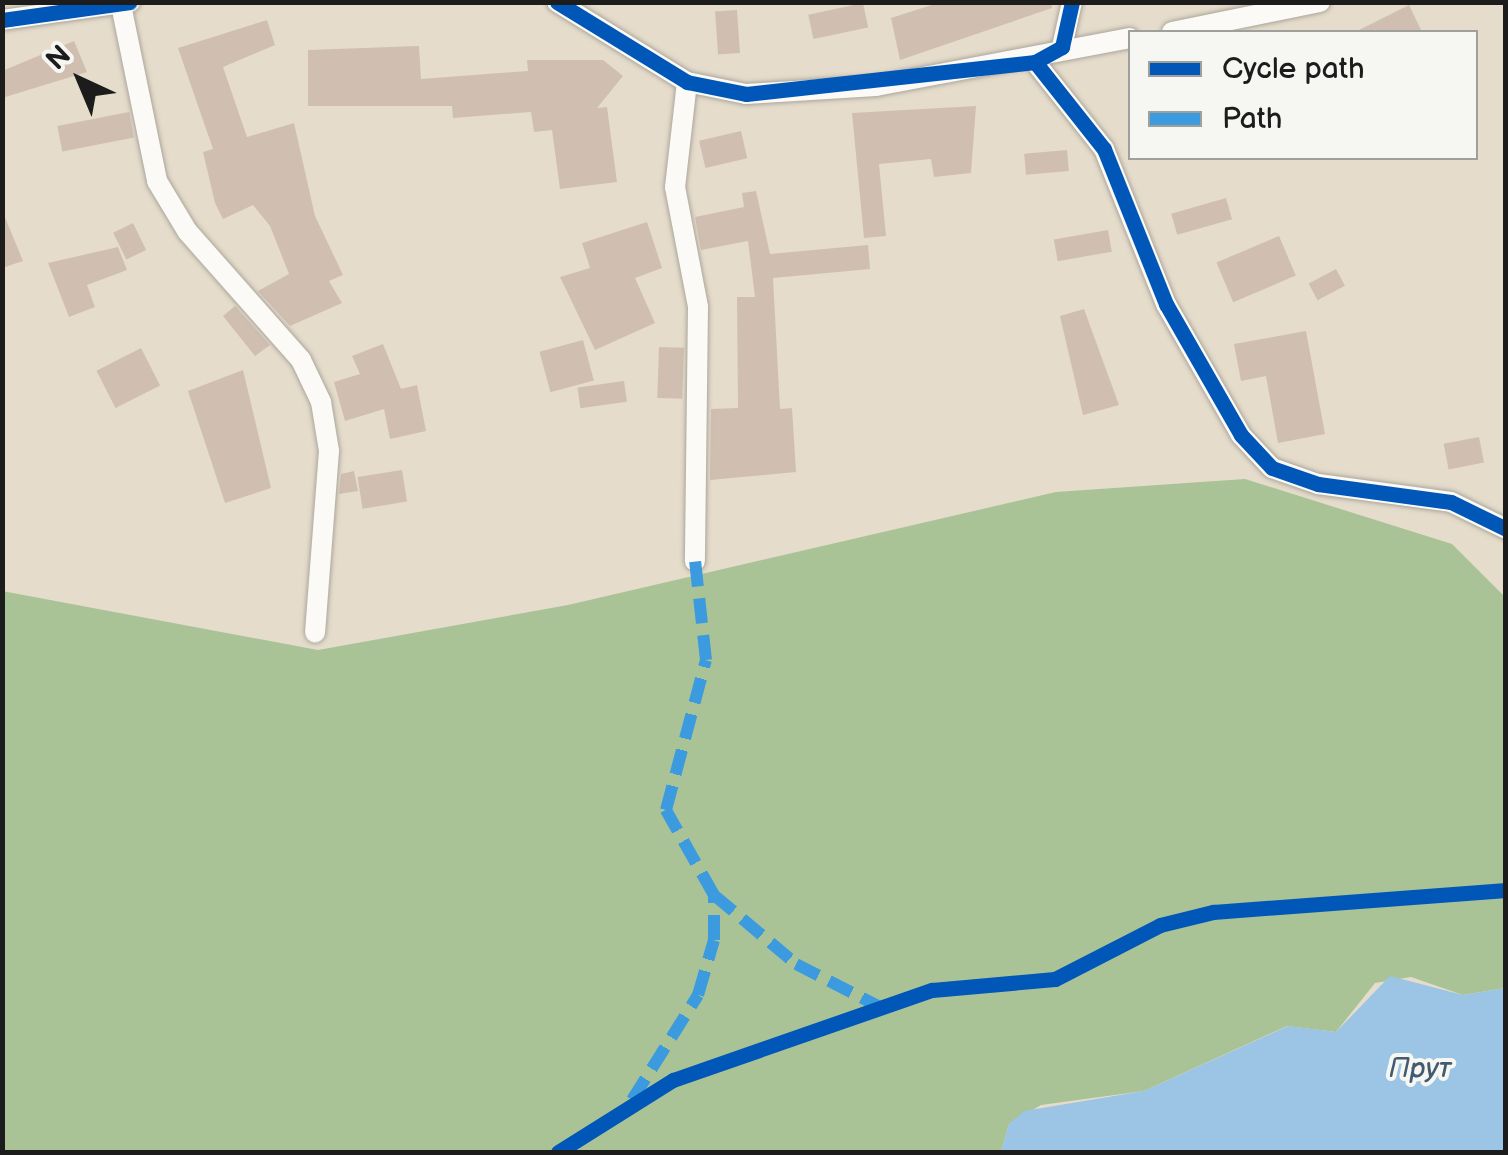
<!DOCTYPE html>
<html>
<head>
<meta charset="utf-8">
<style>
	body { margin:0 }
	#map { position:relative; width:1508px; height:1155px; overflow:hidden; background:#e5dccb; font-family:"Balsamiq Sans",sans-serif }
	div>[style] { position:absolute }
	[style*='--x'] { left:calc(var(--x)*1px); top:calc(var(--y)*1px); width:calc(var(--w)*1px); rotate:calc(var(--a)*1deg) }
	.forest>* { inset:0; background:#a9c397 }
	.water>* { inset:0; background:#9cc4e4 }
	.building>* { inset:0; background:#d0bfb1; transform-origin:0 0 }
	.roads { filter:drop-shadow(0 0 2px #aca79c) drop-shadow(0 0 2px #aca79c) }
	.minor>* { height:20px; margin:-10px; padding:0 10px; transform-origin:10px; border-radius:10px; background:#fbfaf7 }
	.quiet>* { height:12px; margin-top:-6px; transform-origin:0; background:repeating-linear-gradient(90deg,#3c9bdf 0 25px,transparent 0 37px) }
	.cycleway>* { height:15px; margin:-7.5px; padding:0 7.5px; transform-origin:7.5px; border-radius:7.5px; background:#0057b8 }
	span { translate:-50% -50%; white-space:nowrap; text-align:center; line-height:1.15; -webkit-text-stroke:8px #f6f6f2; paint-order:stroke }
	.water-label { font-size:28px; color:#425b70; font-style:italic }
	.frame { position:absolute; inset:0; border:5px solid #1c1c1c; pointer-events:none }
	.legend { position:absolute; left:1128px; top:30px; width:350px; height:130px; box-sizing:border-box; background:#f6f6f2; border:2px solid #9f9f9c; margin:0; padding:12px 18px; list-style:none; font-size:30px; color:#1c1c1c }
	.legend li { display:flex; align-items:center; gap:20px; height:50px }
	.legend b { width:50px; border:2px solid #9f9f9c }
	.north { position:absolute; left:30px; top:30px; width:100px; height:100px; -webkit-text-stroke:8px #f6f6f2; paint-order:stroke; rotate:316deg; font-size:28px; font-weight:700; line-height:40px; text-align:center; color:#1c1c1c }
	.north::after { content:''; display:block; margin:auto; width:35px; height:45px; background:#1c1c1c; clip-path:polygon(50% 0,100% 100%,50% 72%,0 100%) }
</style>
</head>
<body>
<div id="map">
	<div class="forest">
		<div style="clip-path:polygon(1245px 479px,1452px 544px,1505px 597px,1505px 988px,1463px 995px,1411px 977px,1375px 983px,1336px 1032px,1287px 1026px,1144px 1091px,1041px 1105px,1009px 1124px,1001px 1152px,3px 1152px,2px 591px,318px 650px,568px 605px,1056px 492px)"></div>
	</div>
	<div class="water">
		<div style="clip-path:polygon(1390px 976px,1463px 995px,1505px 988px,1505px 1152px,1001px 1152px,1009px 1124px,1024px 1111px,1144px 1091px,1288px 1026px,1336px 1032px)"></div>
	</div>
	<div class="building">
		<div style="clip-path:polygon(941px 2px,1051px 2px,1052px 8px,900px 60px,891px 18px)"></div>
		<div style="left:863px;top:3px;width:25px;height:56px;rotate:78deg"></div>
		<div style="clip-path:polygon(1409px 5px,1422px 32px,1355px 32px)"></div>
		<div style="left:737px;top:10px;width:43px;height:22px;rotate:86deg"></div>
		<div style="clip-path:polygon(267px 20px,275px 45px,223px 67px,247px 137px,294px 123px,315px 216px,343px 275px,329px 281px,342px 303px,290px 326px,258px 291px,289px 274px,270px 226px,253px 205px,223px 219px,215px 203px,203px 152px,213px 149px,178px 48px)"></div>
		<div style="clip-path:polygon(74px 41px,87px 72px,2px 98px,2px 71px)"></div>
		<div style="clip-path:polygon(419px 46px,421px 79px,528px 71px,527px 60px,603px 60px,623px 76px,597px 108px,607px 107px,617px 182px,560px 189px,552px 130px,534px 132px,531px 112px,453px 118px,452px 106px,308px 106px,308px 50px)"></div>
		<div style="clip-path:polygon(976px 106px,971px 173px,934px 177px,931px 159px,879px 164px,886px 236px,864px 238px,852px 113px)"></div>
		<div style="left:129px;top:112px;width:26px;height:73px;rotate:79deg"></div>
		<div style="left:741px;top:131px;width:28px;height:43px;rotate:77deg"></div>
		<div style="left:1067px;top:150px;width:21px;height:43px;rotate:85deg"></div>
		<div style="clip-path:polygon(756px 191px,770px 254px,868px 245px,870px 269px,773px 278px,780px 409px,792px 408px,796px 472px,710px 480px,711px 409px,738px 408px,737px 297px,755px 297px,748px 241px,701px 250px,695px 217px,744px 207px,742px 193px)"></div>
		<div style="left:1226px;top:198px;width:22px;height:57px;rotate:74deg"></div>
		<div style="clip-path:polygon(2px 210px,23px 261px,2px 268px)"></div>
		<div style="clip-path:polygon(647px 222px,662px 268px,635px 278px,655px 323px,595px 350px,560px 277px,590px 268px,582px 243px)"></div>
		<div style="left:133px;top:223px;width:30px;height:22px;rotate:64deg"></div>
		<div style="left:1108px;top:230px;width:22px;height:55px;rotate:80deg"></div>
		<div style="left:1279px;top:236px;width:43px;height:68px;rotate:67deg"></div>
		<div style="clip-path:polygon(118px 247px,127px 270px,87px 285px,95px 307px,69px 317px,48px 263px)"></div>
		<div style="left:1336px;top:269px;width:19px;height:31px;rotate:62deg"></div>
		<div style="clip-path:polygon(235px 306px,270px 345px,255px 356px,223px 316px)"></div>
		<div style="clip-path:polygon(1084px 309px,1119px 405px,1083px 415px,1060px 316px)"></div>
		<div style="clip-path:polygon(1306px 331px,1325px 434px,1278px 443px,1266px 376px,1241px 381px,1234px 344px)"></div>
		<div style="left:583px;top:340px;width:42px;height:45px;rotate:75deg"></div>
		<div style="clip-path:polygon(383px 344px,401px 389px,417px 385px,426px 431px,390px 439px,384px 409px,345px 421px,334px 382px,360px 374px,352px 356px)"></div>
		<div style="left:659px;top:347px;width:25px;height:51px;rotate:2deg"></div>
		<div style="left:141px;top:348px;width:42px;height:50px;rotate:63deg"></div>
		<div style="clip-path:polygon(243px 370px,271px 488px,225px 503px,188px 391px)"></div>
		<div style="left:624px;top:381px;width:21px;height:47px;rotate:82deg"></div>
		<div style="left:1479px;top:437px;width:26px;height:36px;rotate:79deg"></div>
		<div style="left:402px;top:470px;width:32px;height:45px;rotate:81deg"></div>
		<div style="clip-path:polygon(354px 471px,358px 491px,339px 494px,341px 474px)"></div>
	</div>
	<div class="roads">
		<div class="minor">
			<div style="--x:557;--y:2;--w:153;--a:31.6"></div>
			<div style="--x:687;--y:82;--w:60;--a:11.5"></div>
			<div style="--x:746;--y:94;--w:130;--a:-3.5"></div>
			<div style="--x:876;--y:86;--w:258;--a:-10.7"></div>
			<div style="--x:121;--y:5;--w:180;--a:78.4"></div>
			<div style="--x:157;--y:181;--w:58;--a:59"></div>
			<div style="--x:187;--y:231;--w:172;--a:48.5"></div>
			<div style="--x:301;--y:360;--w:47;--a:64.5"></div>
			<div style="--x:321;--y:402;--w:50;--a:80.7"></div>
			<div style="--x:329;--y:451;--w:182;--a:94.4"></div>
			<div style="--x:2;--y:20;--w:129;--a:-8"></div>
			<div style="--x:1172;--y:32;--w:151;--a:-11.5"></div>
			<div style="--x:1062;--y:47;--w:46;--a:-77.5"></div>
			<div style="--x:1035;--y:62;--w:111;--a:51.6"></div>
			<div style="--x:1104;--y:149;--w:167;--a:68.2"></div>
			<div style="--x:1166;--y:304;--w:151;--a:60.2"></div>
			<div style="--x:1241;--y:435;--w:45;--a:46.8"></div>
			<div style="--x:1272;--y:468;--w:49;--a:19.2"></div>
			<div style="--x:1318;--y:484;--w:134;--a:7.7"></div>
			<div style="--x:1451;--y:502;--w:61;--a:26.1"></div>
			<div style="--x:687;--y:82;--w:106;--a:96.5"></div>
			<div style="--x:675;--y:187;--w:122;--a:79.1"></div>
			<div style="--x:698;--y:307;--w:254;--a:90.7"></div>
		</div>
	</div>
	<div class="quiet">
		<div style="--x:714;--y:895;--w:107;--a:40.1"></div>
		<div style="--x:796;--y:964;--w:94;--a:27.1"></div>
		<div style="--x:632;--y:1100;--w:124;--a:-57.8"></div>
		<div style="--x:698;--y:995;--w:57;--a:-73.8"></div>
		<div style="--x:714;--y:940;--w:45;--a:-90"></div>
		<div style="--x:714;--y:895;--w:98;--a:-119.5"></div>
		<div style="--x:666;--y:810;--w:155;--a:-75.1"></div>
		<div style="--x:706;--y:660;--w:100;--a:-96.3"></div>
	</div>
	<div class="cycleway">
		<div style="--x:557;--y:2;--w:153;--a:31.6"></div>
		<div style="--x:687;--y:82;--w:60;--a:11.5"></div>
		<div style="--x:746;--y:94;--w:291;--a:-6.3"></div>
		<div style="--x:1035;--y:62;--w:31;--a:-29"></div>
		<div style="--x:1062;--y:47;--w:46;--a:-77.5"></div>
		<div style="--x:2;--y:20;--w:129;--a:-8"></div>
		<div style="--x:1035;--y:62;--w:111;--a:51.6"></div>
		<div style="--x:1104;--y:149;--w:167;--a:68.2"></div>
		<div style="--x:1166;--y:304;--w:151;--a:60.2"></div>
		<div style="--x:1241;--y:435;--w:45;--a:46.8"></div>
		<div style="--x:1272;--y:468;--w:49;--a:19.2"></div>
		<div style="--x:1318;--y:484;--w:134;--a:7.7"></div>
		<div style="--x:1451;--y:502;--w:61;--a:26.1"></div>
		<div style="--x:558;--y:1152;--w:136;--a:-32.1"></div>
		<div style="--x:673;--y:1080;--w:274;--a:-19.2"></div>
		<div style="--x:932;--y:990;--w:123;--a:-5.1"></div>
		<div style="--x:1055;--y:979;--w:118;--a:-27.2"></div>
		<div style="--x:1160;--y:925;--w:55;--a:-13.8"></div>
		<div style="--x:1213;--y:912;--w:294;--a:-4.3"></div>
	</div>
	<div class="water-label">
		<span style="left:1420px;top:1069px">Прут</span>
	</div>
	<div class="frame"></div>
	<ul class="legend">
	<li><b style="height:12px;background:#0057b8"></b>Cycle path</li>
	<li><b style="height:12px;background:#3c9bdf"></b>Path</li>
	</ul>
	<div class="north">N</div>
</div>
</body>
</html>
